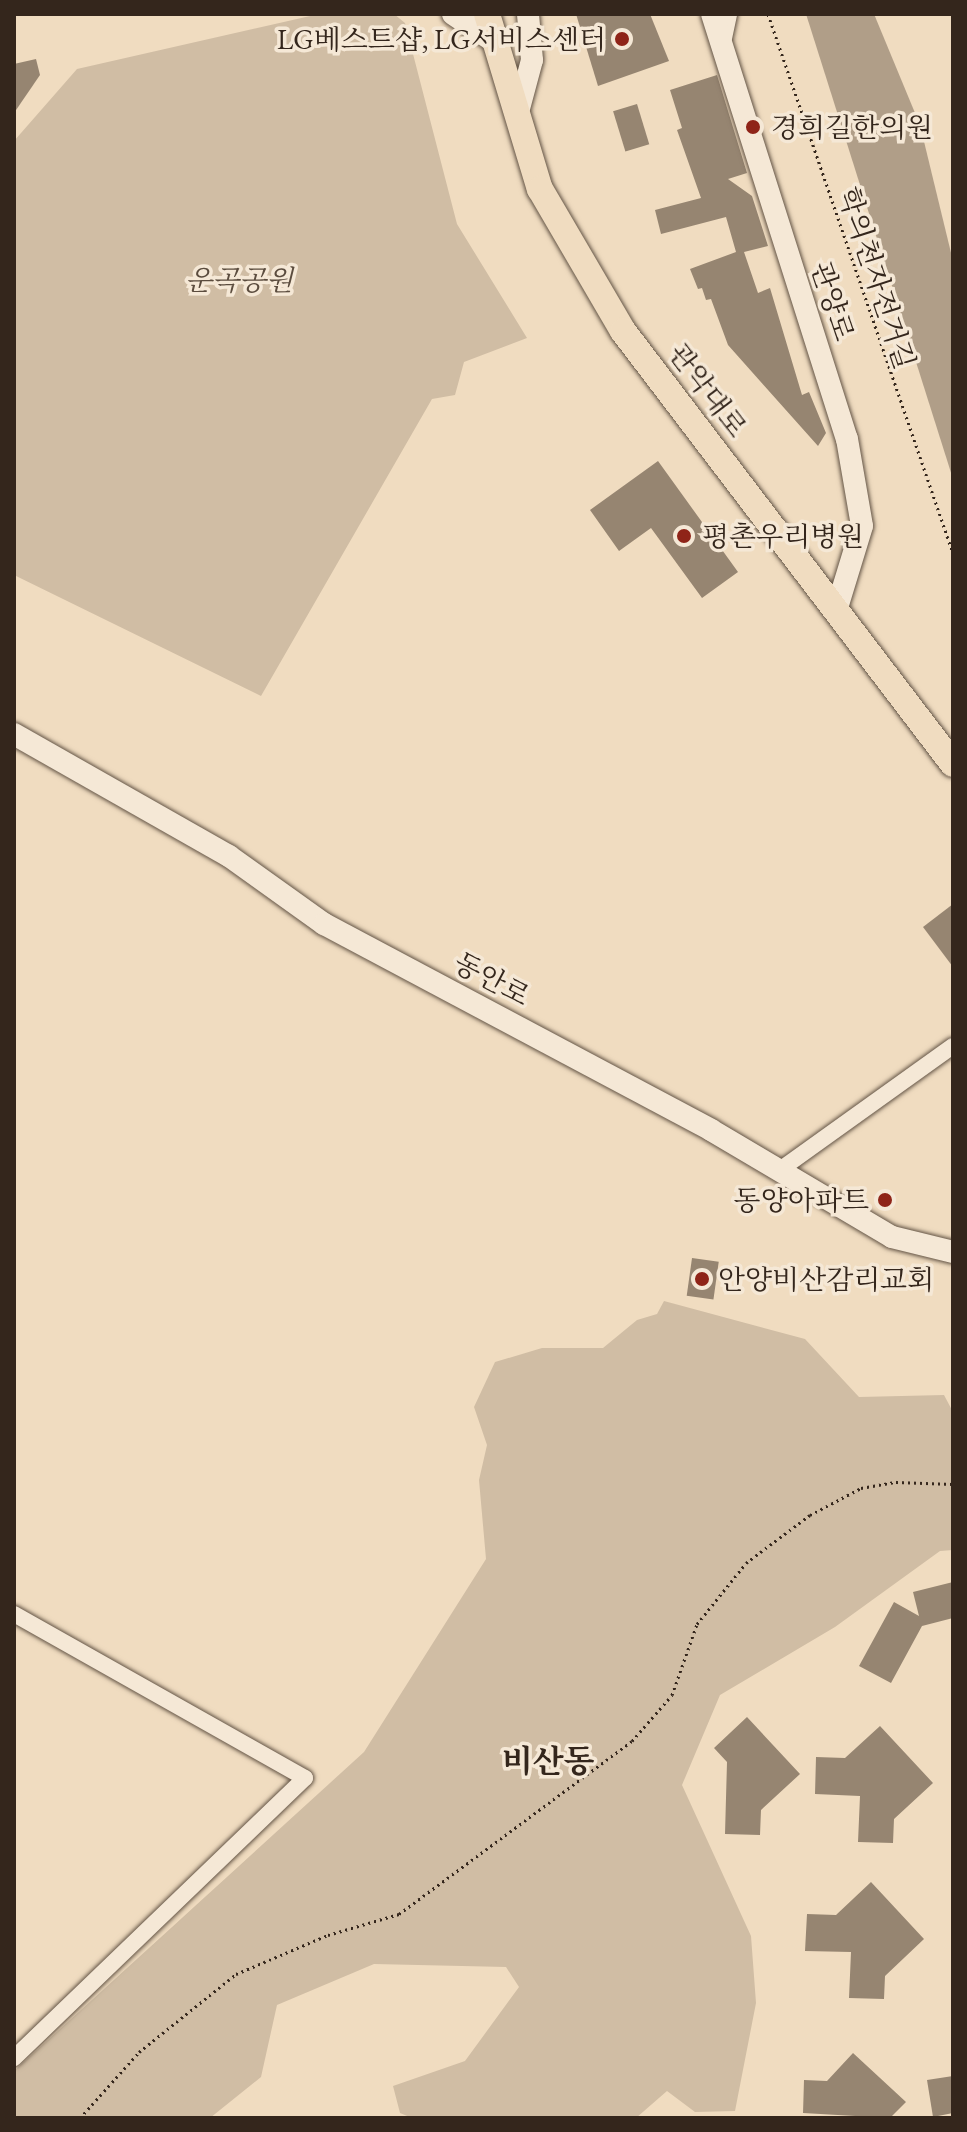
<!DOCTYPE html>
<html>
<head>
<meta charset="utf-8">
<style>
	body { margin:0 }
	#map { position:relative; width:967px; height:2132px; overflow:hidden; background:#f0dcc0; font-family:"EB Garamond","Noto Serif KR",serif }
	div>[style] { position:absolute }
	[style*='--x'] { left:calc(var(--x)*1px); top:calc(var(--y)*1px); width:calc(var(--w)*1px); rotate:calc(var(--a)*1deg) }
	.green>* { inset:0; background:#d0bda4 }
	.water>* { inset:0; background:#b09e88 }
	.building>* { inset:0; background:#968571; transform-origin:0 0 }
	.path>* { height:3px; margin-top:-1.5px; transform-origin:0; background:repeating-linear-gradient(90deg,#34261c 0 2px,transparent 0 6px) }
	.roads { filter:drop-shadow(0 0 2px #635445) drop-shadow(0 0 2px #635445) }
	.street>* { height:16px; margin:-8px; padding:0 8px; transform-origin:8px; border-radius:8px; background:#f5e8d6 }
	.secondary>* { height:22px; margin:-11px; padding:0 11px; transform-origin:11px; border-radius:11px; background:#f5e8d6 }
	.primary>* { height:26px; margin:-13px; padding:0 13px; transform-origin:13px; border-radius:13px; background:#f0dcc0 }
	.dots>* { width:22px; height:22px; translate:-50% -50%; box-sizing:border-box; border:4px solid #f5e8d6; border-radius:50% }
	span { translate:-50% -50%; white-space:nowrap; text-align:center; line-height:1.15; -webkit-text-stroke:7px #f5e8d6; paint-order:stroke }
	.poi-label { font-size:28px; color:#34261c }
	.right { translate:-100% -50%; text-align:right }
	.left { translate:0 -50%; text-align:left }
	.street-label { font-size:28px; color:#34261c }
	.park-label { font-size:28px; color:#5b4c3e; font-style:italic }
	.quarter-label { font-size:32px; color:#34261c; font-weight:700 }
	.frame { position:absolute; inset:0; border:16px solid #34261c; pointer-events:none }
</style>
</head>
<body>
<div id="map">
	<div class="green">
		<div style="clip-path:polygon(319px 14px,394px 14px,405px 23px,457px 224px,527px 338px,464px 362px,455px 395px,432px 399px,261px 696px,14px 575px,14px 141px,77px 69px)"></div>
		<div style="clip-path:polygon(664px 1301px,805px 1339px,859px 1397px,944px 1395px,953px 1412px,953px 1550px,940px 1551px,835px 1627px,720px 1695px,682px 1785px,751px 1936px,756px 2003px,735px 2111px,695px 2112px,667px 2091px,636px 2118px,412px 2118px,400px 2113px,393px 2086px,465px 2061px,519px 1987px,506px 1967px,374px 1964px,277px 2005px,261px 2077px,210px 2118px,14px 2118px,14px 2071px,364px 1752px,486px 1559px,479px 1480px,487px 1445px,474px 1407px,495px 1362px,542px 1348px,603px 1348px,637px 1320px,657px 1314px)"></div>
	</div>
	<div class="water">
		<div style="clip-path:polygon(806px 14px,874px 14px,920px 125px,953px 261px,953px 479px)"></div>
	</div>
	<div class="building">
		<div style="clip-path:polygon(576px 14px,650px 14px,669px 61px,598px 86px)"></div>
		<div style="clip-path:polygon(36px 59px,40px 75px,14px 113px,14px 64px)"></div>
		<div style="clip-path:polygon(717px 75px,747px 173px,728px 179px,752px 196px,768px 246px,744px 252px,758px 293px,770px 288px,802px 395px,809px 392px,826px 433px,818px 446px,728px 345px,711px 299px,706px 300px,702px 288px,698px 289px,690px 269px,736px 252px,726px 217px,661px 234px,655px 210px,701px 198px,677px 130px,682px 128px,670px 90px)"></div>
		<div style="left:637px;top:104px;width:42px;height:25px;rotate:73deg"></div>
		<div style="clip-path:polygon(658px 461px,738px 572px,702px 598px,651px 528px,619px 551px,590px 510px)"></div>
		<div style="clip-path:polygon(953px 904px,953px 967px,923px 927px)"></div>
		<div style="left:692px;top:1258px;width:27px;height:38px;rotate:8deg"></div>
		<div style="clip-path:polygon(953px 1582px,953px 1618px,922px 1626px,891px 1683px,859px 1666px,894px 1602px,919px 1616px,913px 1592px)"></div>
		<div style="clip-path:polygon(747px 1717px,800px 1774px,761px 1810px,760px 1835px,725px 1834px,727px 1762px,714px 1748px)"></div>
		<div style="clip-path:polygon(880px 1726px,933px 1783px,894px 1819px,893px 1843px,858px 1842px,860px 1796px,815px 1794px,816px 1757px,845px 1758px)"></div>
		<div style="clip-path:polygon(871px 1882px,924px 1939px,885px 1976px,884px 1999px,849px 1998px,851px 1952px,805px 1951px,807px 1914px,836px 1915px)"></div>
		<div style="clip-path:polygon(853px 2053px,906px 2102px,890px 2118px,803px 2113px,804px 2080px,827px 2081px)"></div>
		<div style="clip-path:polygon(953px 2076px,953px 2113px,933px 2117px,927px 2080px)"></div>
	</div>
	<div class="path">
		<div style="--x:768;--y:14;--w:570;--a:71.06"></div>
		<div style="--x:80;--y:2118;--w:89;--a:-48.2"></div>
		<div style="--x:139;--y:2052;--w:124;--a:-38.8"></div>
		<div style="--x:236;--y:1974;--w:100;--a:-23"></div>
		<div style="--x:328;--y:1935;--w:74;--a:-16.5"></div>
		<div style="--x:399;--y:1914;--w:290;--a:-36.6"></div>
		<div style="--x:632;--y:1741;--w:61;--a:-49"></div>
		<div style="--x:672;--y:1695;--w:75;--a:-70.6"></div>
		<div style="--x:697;--y:1624;--w:78;--a:-51.2"></div>
		<div style="--x:746;--y:1563;--w:80;--a:-36.9"></div>
		<div style="--x:810;--y:1515;--w:58;--a:-27.9"></div>
		<div style="--x:861;--y:1488;--w:36;--a:-10"></div>
		<div style="--x:896;--y:1482;--w:57;--a:2"></div>
	</div>
	<div class="roads">
		<div class="street">
			<div style="--x:723;--y:43;--w:30;--a:-78"></div>
			<div style="--x:781;--y:1169;--w:211;--a:-35.6"></div>
			<div style="--x:14;--y:1614;--w:334;--a:29.4"></div>
			<div style="--x:305;--y:1778;--w:404;--a:136.1"></div>
		</div>
		<div class="secondary">
			<div style="--x:453;--y:14;--w:50;--a:33.7"></div>
			<div style="--x:712;--y:14;--w:446;--a:72.4"></div>
			<div style="--x:847;--y:439;--w:88;--a:80.2"></div>
			<div style="--x:862;--y:526;--w:86;--a:107"></div>
			<div style="--x:517;--y:116;--w:58;--a:-75"></div>
			<div style="--x:532;--y:60;--w:46;--a:-95"></div>
			<div style="--x:14;--y:734;--w:247;--a:29.6"></div>
			<div style="--x:229;--y:856;--w:117;--a:35.6"></div>
			<div style="--x:324;--y:924;--w:438;--a:28"></div>
			<div style="--x:711;--y:1130;--w:210;--a:30.6"></div>
			<div style="--x:892;--y:1237;--w:63;--a:13.8"></div>
		</div>
		<div class="primary">
			<div style="--x:487;--y:14;--w:183;--a:73.2"></div>
			<div style="--x:540;--y:189;--w:164;--a:59.7"></div>
			<div style="--x:623;--y:331;--w:544;--a:52.69"></div>
		</div>
	</div>
	<div class="dots">
		<div style="left:622px;top:39px;background:#8f2418"></div>
		<div style="left:753px;top:127px;background:#8f2418"></div>
		<div style="left:684px;top:536px;background:#8f2418"></div>
		<div style="left:885px;top:1200px;background:#8f2418"></div>
		<div style="left:702px;top:1279px;background:#8f2418"></div>
	</div>
	<div class="poi-label">
		<span class="right" style="left:606px;top:39px">LG베스트샵, LG서비스센터</span>
		<span class="left" style="left:771px;top:127px">경희길한의원</span>
		<span class="left" style="left:702px;top:536px">평촌우리병원</span>
		<span class="right" style="left:869px;top:1200px">동양아파트</span>
		<span class="left" style="left:718px;top:1279px">안양비산감리교회</span>
	</div>
	<div class="street-label">
		<span style="left:877px;top:278px;rotate:72deg">학의천자전거길</span>
		<span style="left:833px;top:301px;rotate:72deg">관양로</span>
		<span style="left:708px;top:390px;rotate:53deg">관악대로</span>
		<span style="left:492px;top:979px;rotate:28deg">동안로</span>
	</div>
	<div class="park-label">
		<span style="left:239px;top:280px">운곡공원</span>
	</div>
	<div class="quarter-label">
		<span style="left:548px;top:1761px">비산동</span>
	</div>
	<div class="frame"></div>
</div>
</body>
</html>
